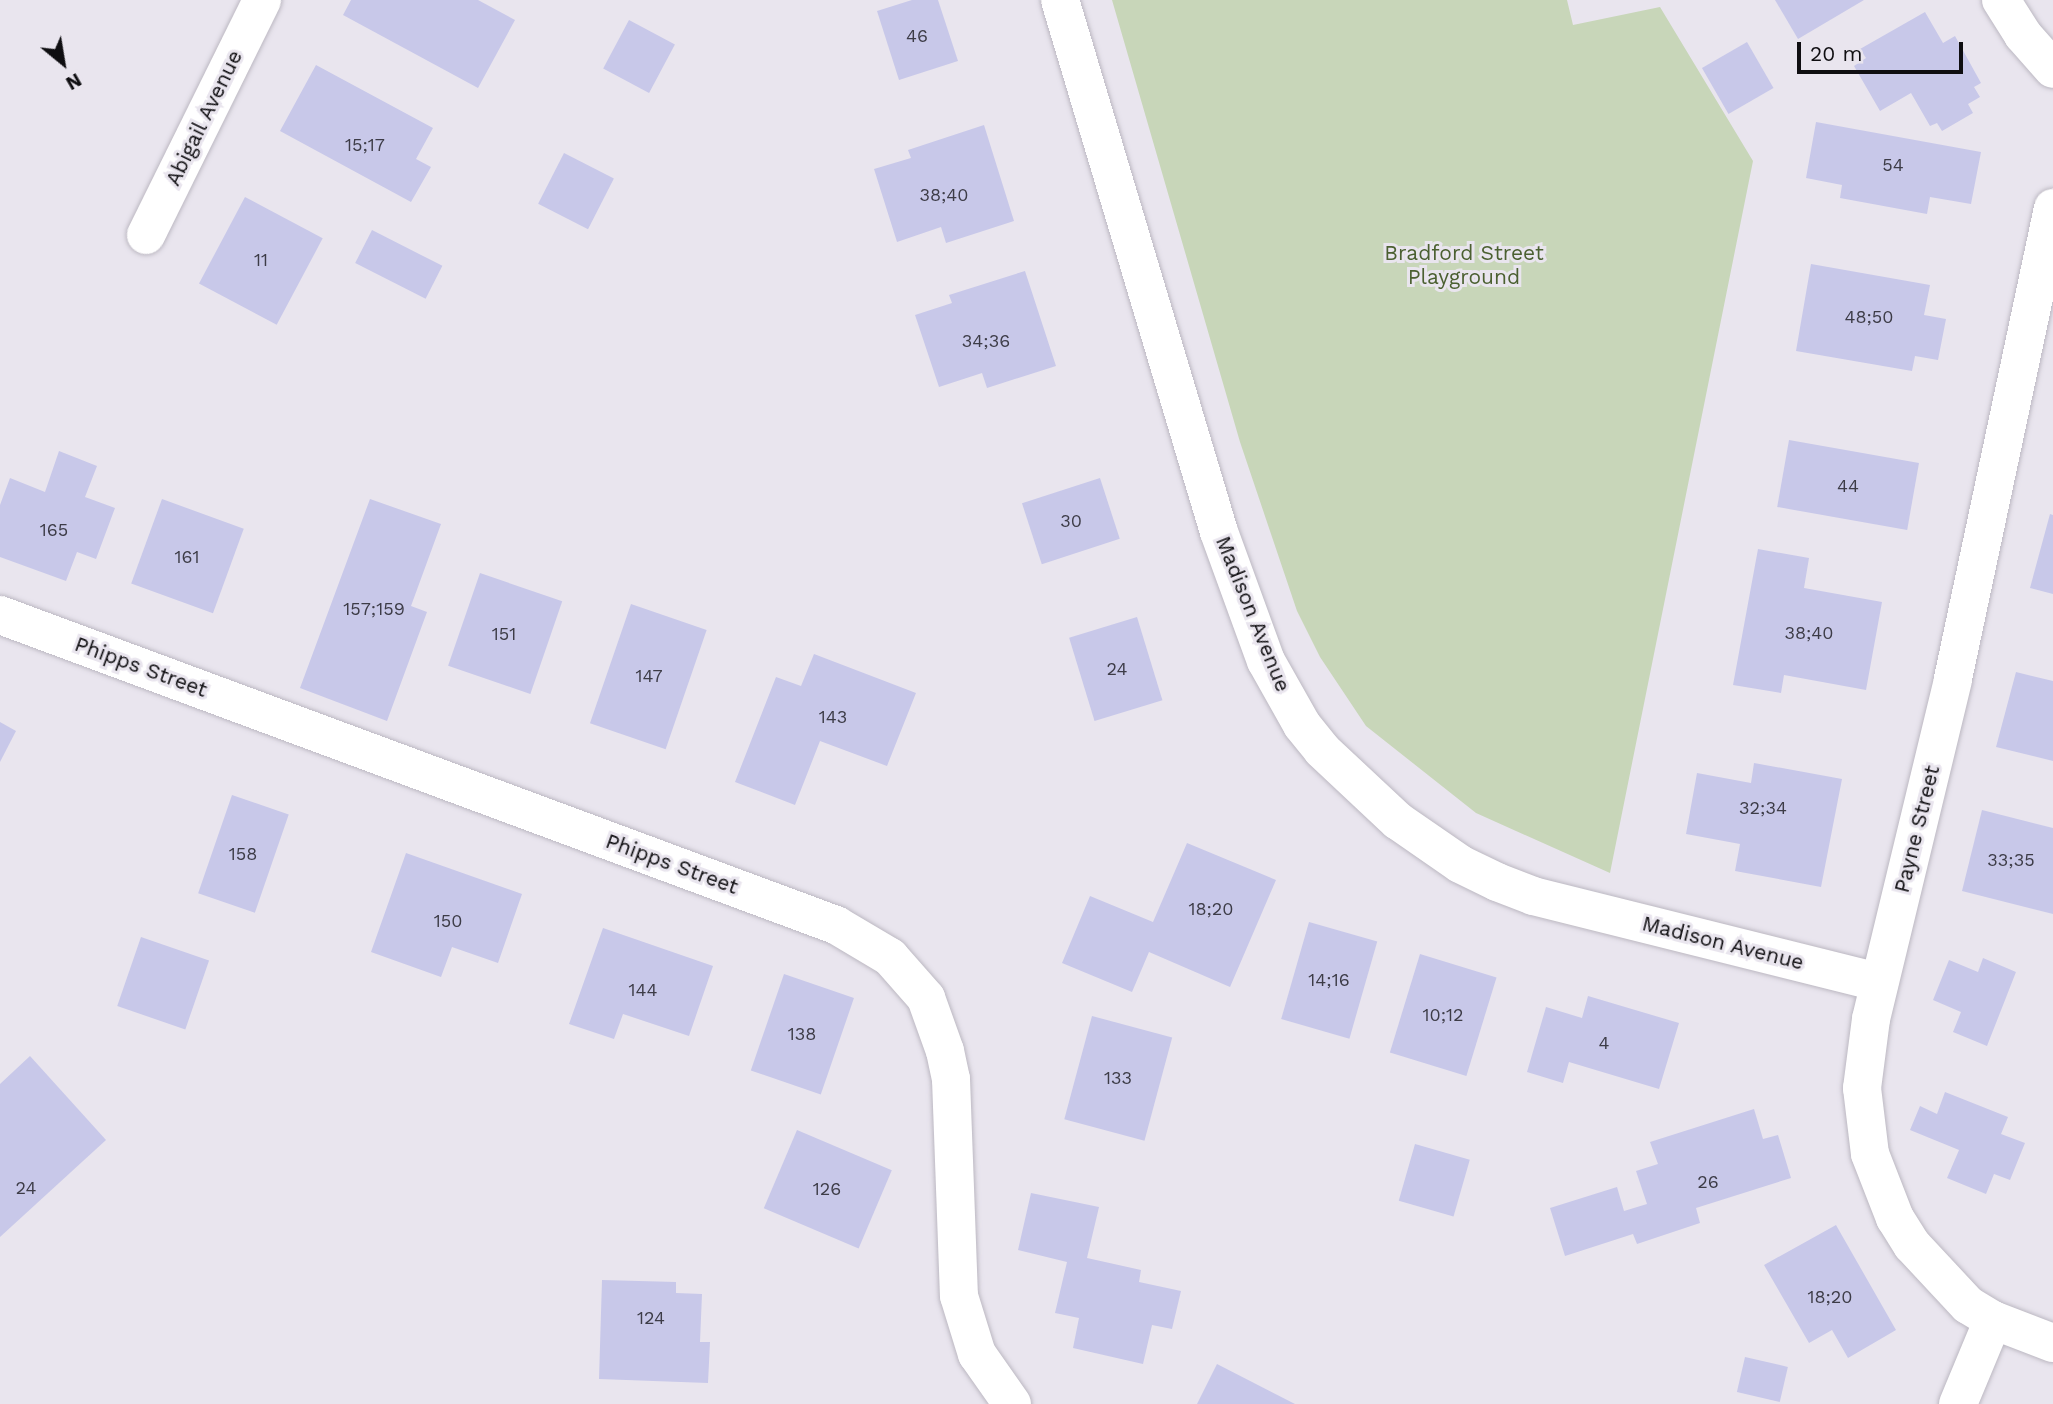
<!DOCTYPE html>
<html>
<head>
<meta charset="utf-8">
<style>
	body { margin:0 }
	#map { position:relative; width:2053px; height:1404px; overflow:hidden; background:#e9e5ee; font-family:"Work Sans",sans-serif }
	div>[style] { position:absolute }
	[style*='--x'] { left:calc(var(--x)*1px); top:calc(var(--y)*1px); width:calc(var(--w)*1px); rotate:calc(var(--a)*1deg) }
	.green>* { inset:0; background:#c8d6b9 }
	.building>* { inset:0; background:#c8c8e9; transform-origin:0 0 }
	.roads { filter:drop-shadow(0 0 2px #bcb8c2) drop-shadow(0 0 2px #bcb8c2) }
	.minor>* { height:38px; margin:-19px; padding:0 19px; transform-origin:19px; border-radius:19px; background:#fff }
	span { translate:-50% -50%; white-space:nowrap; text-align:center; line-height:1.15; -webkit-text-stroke:6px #e9e5ee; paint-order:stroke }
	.number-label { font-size:18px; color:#3d3c47 }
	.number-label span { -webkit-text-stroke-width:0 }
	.street-label { font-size:21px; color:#0f0e11 }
	.park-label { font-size:21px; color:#4b6031 }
	.north { position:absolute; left:28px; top:28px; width:70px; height:70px; -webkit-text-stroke:5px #e9e5ee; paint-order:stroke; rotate:150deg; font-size:19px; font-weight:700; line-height:28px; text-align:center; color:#0f0e11 }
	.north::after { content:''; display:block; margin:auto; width:24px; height:32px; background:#0f0e11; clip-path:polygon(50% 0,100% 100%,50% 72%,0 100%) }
	.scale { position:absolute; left:1797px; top:42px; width:166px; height:32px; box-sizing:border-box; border:4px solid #0f0e11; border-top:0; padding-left:9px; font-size:21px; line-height:24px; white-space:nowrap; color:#0f0e11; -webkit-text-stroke:5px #e9e5ee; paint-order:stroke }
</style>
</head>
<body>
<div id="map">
	<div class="green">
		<div style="clip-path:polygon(1112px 0,1567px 0,1573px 25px,1660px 7px,1753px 161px,1610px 873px,1476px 813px,1366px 726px,1320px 657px,1297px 611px,1240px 442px)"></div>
	</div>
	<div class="building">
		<div style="clip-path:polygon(351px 0,478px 0,515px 20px,478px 88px,343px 15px)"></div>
		<div style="clip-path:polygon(912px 0,938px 0,958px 61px,899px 80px,877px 11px)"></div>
		<div style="clip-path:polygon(1775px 0,1864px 0,1798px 39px)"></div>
		<div style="clip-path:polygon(1925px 12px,1943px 43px,1955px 36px,1981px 83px,1974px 87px,1980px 97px,1968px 104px,1973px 113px,1942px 131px,1937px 123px,1930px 126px,1911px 93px,1880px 111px,1854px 66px,1866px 58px,1860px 49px)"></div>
		<div style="left:629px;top:20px;width:52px;height:55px;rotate:28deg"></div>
		<div style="left:1747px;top:42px;width:53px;height:52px;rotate:60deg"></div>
		<div style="clip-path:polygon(316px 65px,433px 128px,416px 159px,431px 167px,411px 202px,280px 131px)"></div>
		<div style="clip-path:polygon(1816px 122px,1981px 152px,1971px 204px,1930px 197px,1927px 214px,1840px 198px,1842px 185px,1806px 178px)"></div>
		<div style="clip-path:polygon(984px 125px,1014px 221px,946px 243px,941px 227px,897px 242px,874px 169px,911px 158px,908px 150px)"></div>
		<div style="left:564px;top:153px;width:56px;height:57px;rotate:27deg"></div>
		<div style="left:245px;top:197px;width:88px;height:98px;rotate:28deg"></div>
		<div style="left:372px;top:230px;width:79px;height:37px;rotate:27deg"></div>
		<div style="clip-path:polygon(1811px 264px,1930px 285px,1924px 315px,1946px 319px,1938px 360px,1915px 356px,1912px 371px,1796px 351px)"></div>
		<div style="clip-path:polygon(1025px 271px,1056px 366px,987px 388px,982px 373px,939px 387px,915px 315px,952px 303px,949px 295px)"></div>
		<div style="left:1789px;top:440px;width:132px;height:68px;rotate:10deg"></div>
		<div style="clip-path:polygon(59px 451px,97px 466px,85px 497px,115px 508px,96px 559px,77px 552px,66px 581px,0 557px,0 505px,10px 478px,45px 492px)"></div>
		<div style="left:1100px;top:478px;width:64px;height:82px;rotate:72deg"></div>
		<div style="left:162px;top:499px;width:87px;height:90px;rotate:20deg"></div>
		<div style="clip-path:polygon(370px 499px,441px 524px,411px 606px,427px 612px,387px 721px,300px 688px)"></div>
		<div style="clip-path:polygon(2050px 514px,2053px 515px,2053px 594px,2030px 588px)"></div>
		<div style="clip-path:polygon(1758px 549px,1809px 558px,1804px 588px,1882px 602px,1866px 690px,1784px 675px,1781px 693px,1733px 685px)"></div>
		<div style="left:480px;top:573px;width:87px;height:98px;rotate:19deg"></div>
		<div style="left:631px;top:604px;width:80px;height:126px;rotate:19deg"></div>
		<div style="left:1137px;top:617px;width:87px;height:71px;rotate:73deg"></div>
		<div style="clip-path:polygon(814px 654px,916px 693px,887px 766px,820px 741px,795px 805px,735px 782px,776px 677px,801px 686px)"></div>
		<div style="clip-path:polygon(2016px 672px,2053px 681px,2053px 761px,1996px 747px)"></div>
		<div style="clip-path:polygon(0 722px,16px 731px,0 762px)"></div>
		<div style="clip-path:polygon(1754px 763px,1842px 779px,1821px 887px,1735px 871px,1740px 844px,1686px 834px,1697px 773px,1751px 783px)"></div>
		<div style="left:232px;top:795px;width:60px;height:104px;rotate:19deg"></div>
		<div style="clip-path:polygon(1982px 810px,2053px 828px,2053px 914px,1962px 891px)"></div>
		<div style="clip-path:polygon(1187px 843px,1276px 880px,1230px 987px,1149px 952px,1132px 992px,1062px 963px,1090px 896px,1153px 922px)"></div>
		<div style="clip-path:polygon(406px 853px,522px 894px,498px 963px,452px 947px,441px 977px,371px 952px)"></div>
		<div style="left:1309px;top:922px;width:71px;height:101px;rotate:16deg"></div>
		<div style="clip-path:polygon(603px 928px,713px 966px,689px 1036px,623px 1014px,614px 1039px,569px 1024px)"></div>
		<div style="left:141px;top:937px;width:72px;height:73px;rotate:19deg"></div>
		<div style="left:1420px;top:954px;width:80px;height:103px;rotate:17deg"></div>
		<div style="clip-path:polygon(1983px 958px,2016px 972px,1987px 1046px,1953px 1032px,1961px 1012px,1933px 1000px,1949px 960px,1978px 972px)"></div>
		<div style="left:784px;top:974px;width:74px;height:102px;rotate:19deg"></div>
		<div style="clip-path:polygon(1588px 996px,1679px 1023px,1659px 1089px,1569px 1062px,1563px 1083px,1527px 1072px,1546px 1007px,1582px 1018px)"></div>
		<div style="left:1092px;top:1016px;width:83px;height:107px;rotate:15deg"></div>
		<div style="clip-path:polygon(30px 1056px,106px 1140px,0 1237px,0 1084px)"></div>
		<div style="clip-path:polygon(1945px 1092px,2008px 1117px,2001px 1134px,2025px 1143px,2010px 1180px,1994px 1174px,1986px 1194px,1947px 1178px,1959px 1150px,1910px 1130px,1920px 1106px,1937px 1114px)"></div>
		<div style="clip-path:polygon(1754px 1109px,1763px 1139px,1778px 1135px,1791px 1178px,1696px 1208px,1700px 1223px,1637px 1244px,1633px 1234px,1565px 1256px,1550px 1208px,1617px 1187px,1624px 1211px,1647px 1204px,1636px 1171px,1658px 1164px,1650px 1142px)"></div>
		<div style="left:797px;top:1130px;width:103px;height:85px;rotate:23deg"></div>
		<div style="left:1415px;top:1144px;width:57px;height:59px;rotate:16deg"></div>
		<div style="clip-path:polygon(1031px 1193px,1099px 1207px,1087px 1258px,1141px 1270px,1139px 1282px,1181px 1291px,1172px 1329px,1152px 1325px,1143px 1364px,1073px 1348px,1079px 1318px,1055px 1313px,1067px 1262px,1018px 1250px)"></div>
		<div style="clip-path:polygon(1836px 1225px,1896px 1330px,1848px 1358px,1832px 1330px,1809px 1343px,1764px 1265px)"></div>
		<div style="clip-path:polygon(602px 1280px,676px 1282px,676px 1293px,702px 1294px,700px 1342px,710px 1342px,708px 1383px,599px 1379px)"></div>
		<div style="left:1745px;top:1357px;width:44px;height:36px;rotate:13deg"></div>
		<div style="clip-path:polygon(1217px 1364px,1295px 1404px,1197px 1404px)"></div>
	</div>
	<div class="roads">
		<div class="minor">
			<div style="--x:1060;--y:0;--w:555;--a:73.36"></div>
			<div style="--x:1219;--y:532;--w:137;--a:70"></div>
			<div style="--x:1266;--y:661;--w:73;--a:60.6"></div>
			<div style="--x:1302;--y:725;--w:32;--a:51"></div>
			<div style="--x:1322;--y:750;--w:104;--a:43.1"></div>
			<div style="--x:1398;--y:821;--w:75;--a:34.7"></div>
			<div style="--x:1460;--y:864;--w:41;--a:25.9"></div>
			<div style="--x:1497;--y:882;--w:39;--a:21"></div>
			<div style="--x:1533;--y:896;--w:357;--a:14"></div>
			<div style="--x:2001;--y:0;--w:41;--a:57.8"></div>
			<div style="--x:2023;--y:35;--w:45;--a:48.6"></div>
			<div style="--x:2053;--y:208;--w:482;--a:102"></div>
			<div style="--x:1953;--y:680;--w:349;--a:103.6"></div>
			<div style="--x:1871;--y:1019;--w:70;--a:97.4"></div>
			<div style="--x:1862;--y:1088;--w:66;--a:83.1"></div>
			<div style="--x:1870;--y:1154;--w:69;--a:68.7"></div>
			<div style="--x:1895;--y:1218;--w:32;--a:58"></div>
			<div style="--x:1912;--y:1245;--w:82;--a:47"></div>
			<div style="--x:1968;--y:1305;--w:29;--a:31"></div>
			<div style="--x:1993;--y:1320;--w:64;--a:21"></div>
			<div style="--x:146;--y:235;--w:262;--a:-63.7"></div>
			<div style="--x:0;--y:615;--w:892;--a:20.35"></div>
			<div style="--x:836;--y:925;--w:63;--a:30.7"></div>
			<div style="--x:890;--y:957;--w:55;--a:48.7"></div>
			<div style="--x:926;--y:998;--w:56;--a:70.3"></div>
			<div style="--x:945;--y:1051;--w:29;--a:78"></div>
			<div style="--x:951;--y:1079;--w:217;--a:87.9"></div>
			<div style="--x:959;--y:1296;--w:61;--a:72.8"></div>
			<div style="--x:977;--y:1354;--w:61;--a:55"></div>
			<div style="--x:1958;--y:1404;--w:91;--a:-67.4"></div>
		</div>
	</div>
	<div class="number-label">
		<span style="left:917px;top:36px">46</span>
		<span style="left:365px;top:145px">15;17</span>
		<span style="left:1893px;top:165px">54</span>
		<span style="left:944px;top:195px">38;40</span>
		<span style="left:261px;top:260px">11</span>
		<span style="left:1869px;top:317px">48;50</span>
		<span style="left:986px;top:341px">34;36</span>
		<span style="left:1848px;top:486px">44</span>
		<span style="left:1071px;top:521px">30</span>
		<span style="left:54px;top:530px">165</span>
		<span style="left:187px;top:557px">161</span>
		<span style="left:374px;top:609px">157;159</span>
		<span style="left:1809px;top:633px">38;40</span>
		<span style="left:504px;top:634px">151</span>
		<span style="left:1117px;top:669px">24</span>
		<span style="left:649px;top:676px">147</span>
		<span style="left:833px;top:717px">143</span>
		<span style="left:1763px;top:808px">32;34</span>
		<span style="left:243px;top:854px">158</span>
		<span style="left:2011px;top:860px">33;35</span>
		<span style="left:1211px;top:909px">18;20</span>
		<span style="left:448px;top:921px">150</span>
		<span style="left:1329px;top:980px">14;16</span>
		<span style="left:643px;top:990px">144</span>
		<span style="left:1443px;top:1015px">10;12</span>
		<span style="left:802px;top:1034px">138</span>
		<span style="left:1604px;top:1043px">4</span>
		<span style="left:1118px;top:1078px">133</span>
		<span style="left:1708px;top:1182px">26</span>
		<span style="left:26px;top:1188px">24</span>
		<span style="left:827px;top:1189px">126</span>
		<span style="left:1830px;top:1297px">18;20</span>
		<span style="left:651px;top:1318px">124</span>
	</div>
	<div class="street-label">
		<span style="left:204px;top:118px;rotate:-64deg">Abigail Avenue</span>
		<span style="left:1253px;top:614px;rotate:68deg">Madison Avenue</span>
		<span style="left:141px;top:667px;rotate:20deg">Phipps Street</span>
		<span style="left:1917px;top:829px;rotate:-76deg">Payne Street</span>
		<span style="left:672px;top:864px;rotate:20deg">Phipps Street</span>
		<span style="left:1723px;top:943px;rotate:14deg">Madison Avenue</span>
	</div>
	<div class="park-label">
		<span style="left:1464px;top:265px">Bradford Street<br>Playground</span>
	</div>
	<div class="north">N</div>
	<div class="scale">20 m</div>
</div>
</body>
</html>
